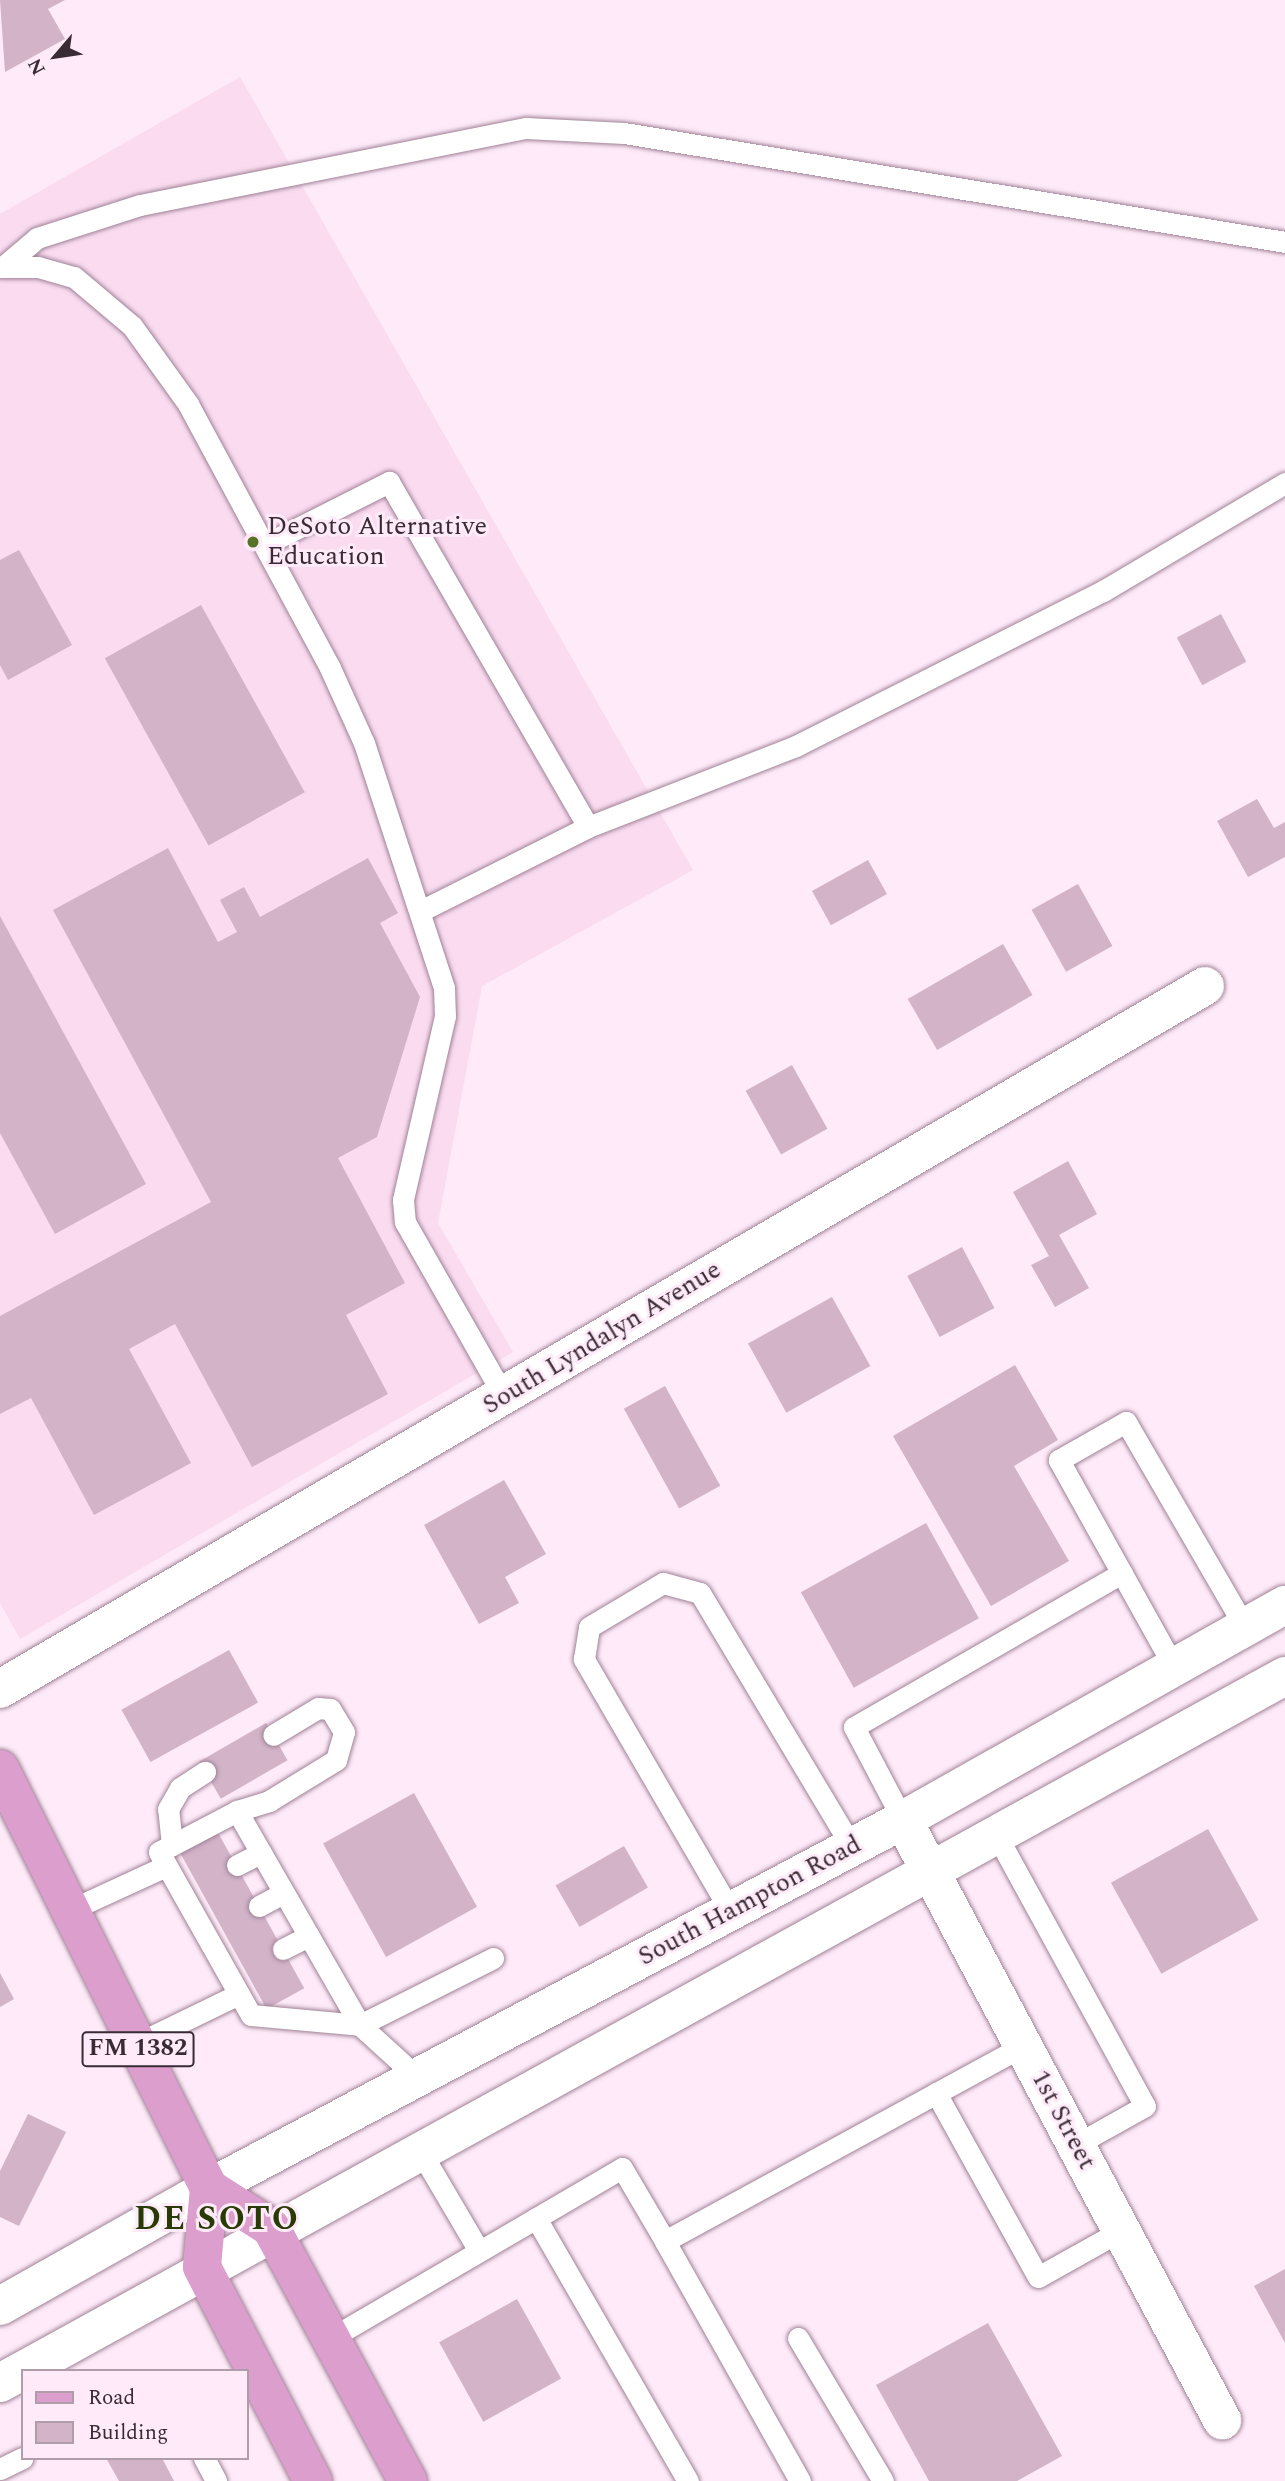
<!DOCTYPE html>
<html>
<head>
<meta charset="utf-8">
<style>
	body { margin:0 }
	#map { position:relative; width:1285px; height:2481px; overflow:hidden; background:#feeaf8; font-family:Spectral,serif }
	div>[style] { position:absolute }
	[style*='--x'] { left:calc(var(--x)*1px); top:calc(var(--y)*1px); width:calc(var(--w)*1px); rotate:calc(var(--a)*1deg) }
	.built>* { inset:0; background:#fadbf0 }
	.building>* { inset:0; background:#d2b3c8; transform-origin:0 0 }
	.roads { filter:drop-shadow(0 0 2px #9f8296) drop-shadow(0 0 2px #9f8296) }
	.service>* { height:21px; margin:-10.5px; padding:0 10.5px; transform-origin:10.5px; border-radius:10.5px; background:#fff }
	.minor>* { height:38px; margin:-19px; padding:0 19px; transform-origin:19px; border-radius:19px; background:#fff }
	.secondary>* { height:38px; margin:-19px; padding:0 19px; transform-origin:19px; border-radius:19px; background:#fff }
	.primary>* { height:38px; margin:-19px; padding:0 19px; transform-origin:19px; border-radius:19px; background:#dc9ecd }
	.dots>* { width:19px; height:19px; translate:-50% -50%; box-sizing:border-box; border:4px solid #feeaf8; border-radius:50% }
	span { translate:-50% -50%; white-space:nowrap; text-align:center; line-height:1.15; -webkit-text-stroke:6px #feeaf8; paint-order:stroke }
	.shield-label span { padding:2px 5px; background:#feeaf8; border:2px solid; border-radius:5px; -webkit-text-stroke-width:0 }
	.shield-label { font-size:24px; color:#382b34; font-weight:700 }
	.poi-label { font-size:26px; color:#382b34 }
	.left { translate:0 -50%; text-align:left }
	.street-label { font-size:26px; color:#382b34 }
	.district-label { font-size:33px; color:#283b04; font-weight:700; letter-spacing:2px }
	.legend { position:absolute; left:21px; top:2369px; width:228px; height:91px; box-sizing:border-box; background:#feeaf8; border:2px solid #af9eaa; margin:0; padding:9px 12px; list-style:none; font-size:21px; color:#382b34 }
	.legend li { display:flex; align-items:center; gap:14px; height:35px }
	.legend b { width:35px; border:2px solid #af9eaa }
	.north { position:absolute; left:21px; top:21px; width:70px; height:70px; -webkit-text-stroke:5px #feeaf8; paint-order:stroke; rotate:241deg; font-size:19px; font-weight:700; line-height:28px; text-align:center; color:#382b34 }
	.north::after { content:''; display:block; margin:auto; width:24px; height:32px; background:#382b34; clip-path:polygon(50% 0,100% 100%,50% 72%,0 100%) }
</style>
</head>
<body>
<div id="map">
	<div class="built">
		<div style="clip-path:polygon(240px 77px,693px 870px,482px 986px,438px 1223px,513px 1352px,20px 1639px,0 1603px,0 214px)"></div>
	</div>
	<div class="building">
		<div style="clip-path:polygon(0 0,65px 0,48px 9px,65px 39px,5px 72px)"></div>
		<div style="clip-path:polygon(19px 550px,72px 645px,8px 680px,0 665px,0 560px)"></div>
		<div style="left:201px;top:605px;width:214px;height:110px;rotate:61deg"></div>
		<div style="left:1221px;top:614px;width:54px;height:50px;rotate:62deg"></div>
		<div style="clip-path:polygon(1257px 799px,1274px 828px,1285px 822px,1285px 857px,1248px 877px,1217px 821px)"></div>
		<div style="clip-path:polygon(168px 848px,218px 942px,237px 932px,220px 900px,244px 887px,260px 917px,368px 858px,398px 913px,380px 923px,420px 997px,377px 1137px,338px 1158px,405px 1283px,346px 1315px,388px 1394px,252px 1467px,175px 1324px,129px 1349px,191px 1463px,94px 1515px,31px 1398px,0 1414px,0 1316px,211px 1202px,53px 910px)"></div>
		<div style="left:868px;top:860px;width:39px;height:64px;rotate:61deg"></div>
		<div style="left:1078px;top:884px;width:71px;height:53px;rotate:61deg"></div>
		<div style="clip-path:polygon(0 916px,146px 1184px,55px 1234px,0 1133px)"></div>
		<div style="left:1003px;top:944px;width:59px;height:110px;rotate:60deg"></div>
		<div style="left:792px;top:1065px;width:73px;height:53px;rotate:61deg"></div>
		<div style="clip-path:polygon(1068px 1161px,1097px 1214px,1059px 1235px,1089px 1288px,1055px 1307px,1031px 1265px,1049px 1256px,1013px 1192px)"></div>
		<div style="left:962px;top:1247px;width:69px;height:62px;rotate:62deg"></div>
		<div style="left:832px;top:1297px;width:79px;height:96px;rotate:61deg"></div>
		<div style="clip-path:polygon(1015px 1365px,1058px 1440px,1014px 1466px,1069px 1561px,991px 1606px,893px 1436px)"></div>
		<div style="left:665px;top:1386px;width:114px;height:47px;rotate:61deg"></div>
		<div style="clip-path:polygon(504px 1480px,546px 1554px,505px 1577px,519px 1603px,479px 1624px,424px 1525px)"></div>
		<div style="left:926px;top:1523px;width:109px;height:143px;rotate:61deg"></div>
		<div style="left:229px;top:1650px;width:60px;height:123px;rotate:61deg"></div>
		<div style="left:266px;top:1723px;width:43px;height:77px;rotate:60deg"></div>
		<div style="left:414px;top:1793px;width:130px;height:104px;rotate:61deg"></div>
		<div style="left:216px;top:1829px;width:182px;height:43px;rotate:61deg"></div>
		<div style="left:1208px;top:1829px;width:104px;height:111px;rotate:61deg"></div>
		<div style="left:624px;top:1846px;width:48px;height:79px;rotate:60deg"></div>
		<div style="clip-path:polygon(0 1973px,14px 1999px,0 2007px)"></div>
		<div style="clip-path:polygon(28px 2114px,66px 2132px,19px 2226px,0 2217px,0 2171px)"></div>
		<div style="clip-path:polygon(1285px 2269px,1285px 2343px,1254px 2286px)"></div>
		<div style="left:517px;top:2299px;width:91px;height:89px;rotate:61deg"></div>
		<div style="clip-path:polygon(988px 2323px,1062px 2456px,1017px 2481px,929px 2481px,876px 2385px)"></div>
		<div style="clip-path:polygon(106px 2458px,162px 2458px,174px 2481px,119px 2481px)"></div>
	</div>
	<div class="roads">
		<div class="service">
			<div style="--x:4;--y:266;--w:43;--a:-40.3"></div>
			<div style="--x:37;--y:238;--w:108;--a:-17.8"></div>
			<div style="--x:140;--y:205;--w:394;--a:-11.3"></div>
			<div style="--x:526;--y:128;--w:98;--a:2.9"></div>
			<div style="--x:624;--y:133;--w:670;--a:9.36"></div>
			<div style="--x:0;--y:267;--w:38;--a:0"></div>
			<div style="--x:38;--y:267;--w:37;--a:16"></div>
			<div style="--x:74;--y:277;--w:76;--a:40.2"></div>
			<div style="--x:132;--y:326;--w:96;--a:54.3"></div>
			<div style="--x:188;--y:404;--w:300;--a:61.7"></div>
			<div style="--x:330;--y:668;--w:82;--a:65.6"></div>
			<div style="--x:364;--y:743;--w:258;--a:71.9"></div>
			<div style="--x:444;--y:988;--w:28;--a:88"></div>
			<div style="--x:445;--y:1016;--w:189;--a:102.9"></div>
			<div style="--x:403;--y:1200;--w:22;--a:85"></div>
			<div style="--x:405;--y:1222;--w:200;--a:60.4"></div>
			<div style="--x:266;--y:544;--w:138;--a:-26.8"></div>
			<div style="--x:389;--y:482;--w:398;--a:60"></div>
			<div style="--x:588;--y:827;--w:186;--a:153.4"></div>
			<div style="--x:588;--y:827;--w:223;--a:-21.3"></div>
			<div style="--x:796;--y:746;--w:344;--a:-26.8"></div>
			<div style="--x:1103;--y:591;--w:212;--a:-30.7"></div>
			<div style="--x:1174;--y:1667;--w:237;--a:-119.1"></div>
			<div style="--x:1059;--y:1460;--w:77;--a:-29.6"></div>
			<div style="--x:1126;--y:1422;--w:237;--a:59.9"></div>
			<div style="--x:237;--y:1811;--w:34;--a:-17"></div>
			<div style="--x:269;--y:1801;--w:79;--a:-31.5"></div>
			<div style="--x:336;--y:1760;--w:29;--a:-74"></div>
			<div style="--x:344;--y:1732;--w:27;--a:-121"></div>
			<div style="--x:330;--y:1709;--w:12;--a:-175"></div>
			<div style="--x:318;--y:1708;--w:52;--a:149"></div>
			<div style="--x:903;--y:1820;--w:105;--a:-117.8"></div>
			<div style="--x:854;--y:1727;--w:309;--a:-29.9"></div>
			<div style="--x:997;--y:1836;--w:308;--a:61.3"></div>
			<div style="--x:1145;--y:2106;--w:78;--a:150.8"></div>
			<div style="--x:172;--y:1845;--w:36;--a:-96"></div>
			<div style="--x:168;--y:1809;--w:24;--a:-60"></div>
			<div style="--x:180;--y:1788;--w:30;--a:-33"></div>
			<div style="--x:237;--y:1865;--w:27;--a:-27"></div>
			<div style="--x:259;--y:1906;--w:27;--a:-28"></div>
			<div style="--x:68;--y:1911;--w:108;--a:-24.7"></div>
			<div style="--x:731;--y:1912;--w:293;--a:-120.2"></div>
			<div style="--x:584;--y:1659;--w:32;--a:-81"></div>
			<div style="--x:589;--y:1627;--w:86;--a:-30.7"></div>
			<div style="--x:663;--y:1583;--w:38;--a:15"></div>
			<div style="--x:700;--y:1593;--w:296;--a:59.1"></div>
			<div style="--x:283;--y:1949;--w:29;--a:-27"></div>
			<div style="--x:136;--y:2044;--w:114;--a:-25.9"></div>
			<div style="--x:418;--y:2078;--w:79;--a:-137.6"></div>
			<div style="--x:360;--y:2025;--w:247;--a:-119.9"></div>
			<div style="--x:237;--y:1811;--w:88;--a:152.3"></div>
			<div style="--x:159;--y:1852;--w:187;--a:60.6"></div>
			<div style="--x:251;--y:2015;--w:109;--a:5.2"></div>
			<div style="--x:360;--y:2025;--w:149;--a:-26.7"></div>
			<div style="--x:936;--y:2093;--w:210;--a:61"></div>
			<div style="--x:1038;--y:2277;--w:96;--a:-29.2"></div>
			<div style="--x:419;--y:2149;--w:118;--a:59.5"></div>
			<div style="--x:536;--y:2218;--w:304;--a:60"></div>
			<div style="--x:331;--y:2338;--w:337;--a:-30.3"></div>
			<div style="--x:622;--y:2168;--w:85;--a:59.5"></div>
			<div style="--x:798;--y:2338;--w:166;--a:59.3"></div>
			<div style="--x:204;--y:2458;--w:26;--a:62"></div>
			<div style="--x:0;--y:2469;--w:25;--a:-26"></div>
			<div style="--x:800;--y:2481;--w:275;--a:-119.4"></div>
			<div style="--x:665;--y:2241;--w:408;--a:-28.6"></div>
		</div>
		<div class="minor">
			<div style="--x:0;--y:1689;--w:1395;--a:-30.26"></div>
			<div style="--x:903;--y:1820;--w:680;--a:62"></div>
		</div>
		<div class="secondary">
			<div style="--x:0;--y:2306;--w:240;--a:-29.4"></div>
			<div style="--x:209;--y:2188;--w:786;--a:-27.94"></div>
			<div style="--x:903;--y:1820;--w:438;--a:-29.4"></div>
			<div style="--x:0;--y:2383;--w:1467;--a:-28.82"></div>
		</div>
		<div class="primary">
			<div style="--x:0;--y:1769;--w:468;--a:63.5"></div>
			<div style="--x:209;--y:2188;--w:74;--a:32.8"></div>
			<div style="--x:271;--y:2228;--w:288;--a:61.6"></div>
			<div style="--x:209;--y:2188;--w:79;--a:95.1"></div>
			<div style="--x:202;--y:2267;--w:241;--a:62.6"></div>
		</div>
	</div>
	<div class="dots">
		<div style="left:253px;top:542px;background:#557226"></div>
	</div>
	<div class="shield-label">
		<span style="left:138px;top:2049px">FM 1382</span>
	</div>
	<div class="poi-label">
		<span class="left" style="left:267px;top:542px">DeSoto Alternative<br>Education</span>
	</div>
	<div class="street-label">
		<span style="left:602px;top:1338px;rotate:-31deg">South Lyndalyn Avenue</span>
		<span style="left:750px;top:1901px;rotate:-28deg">South Hampton Road</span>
		<span style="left:1063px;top:2120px;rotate:62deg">1st Street</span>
	</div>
	<div class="district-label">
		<span style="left:217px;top:2220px">DE SOTO</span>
	</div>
	<ul class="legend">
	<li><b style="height:9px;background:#dc9ecd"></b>Road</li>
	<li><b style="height:19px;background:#d2b3c8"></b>Building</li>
	</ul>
	<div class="north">N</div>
</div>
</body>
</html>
